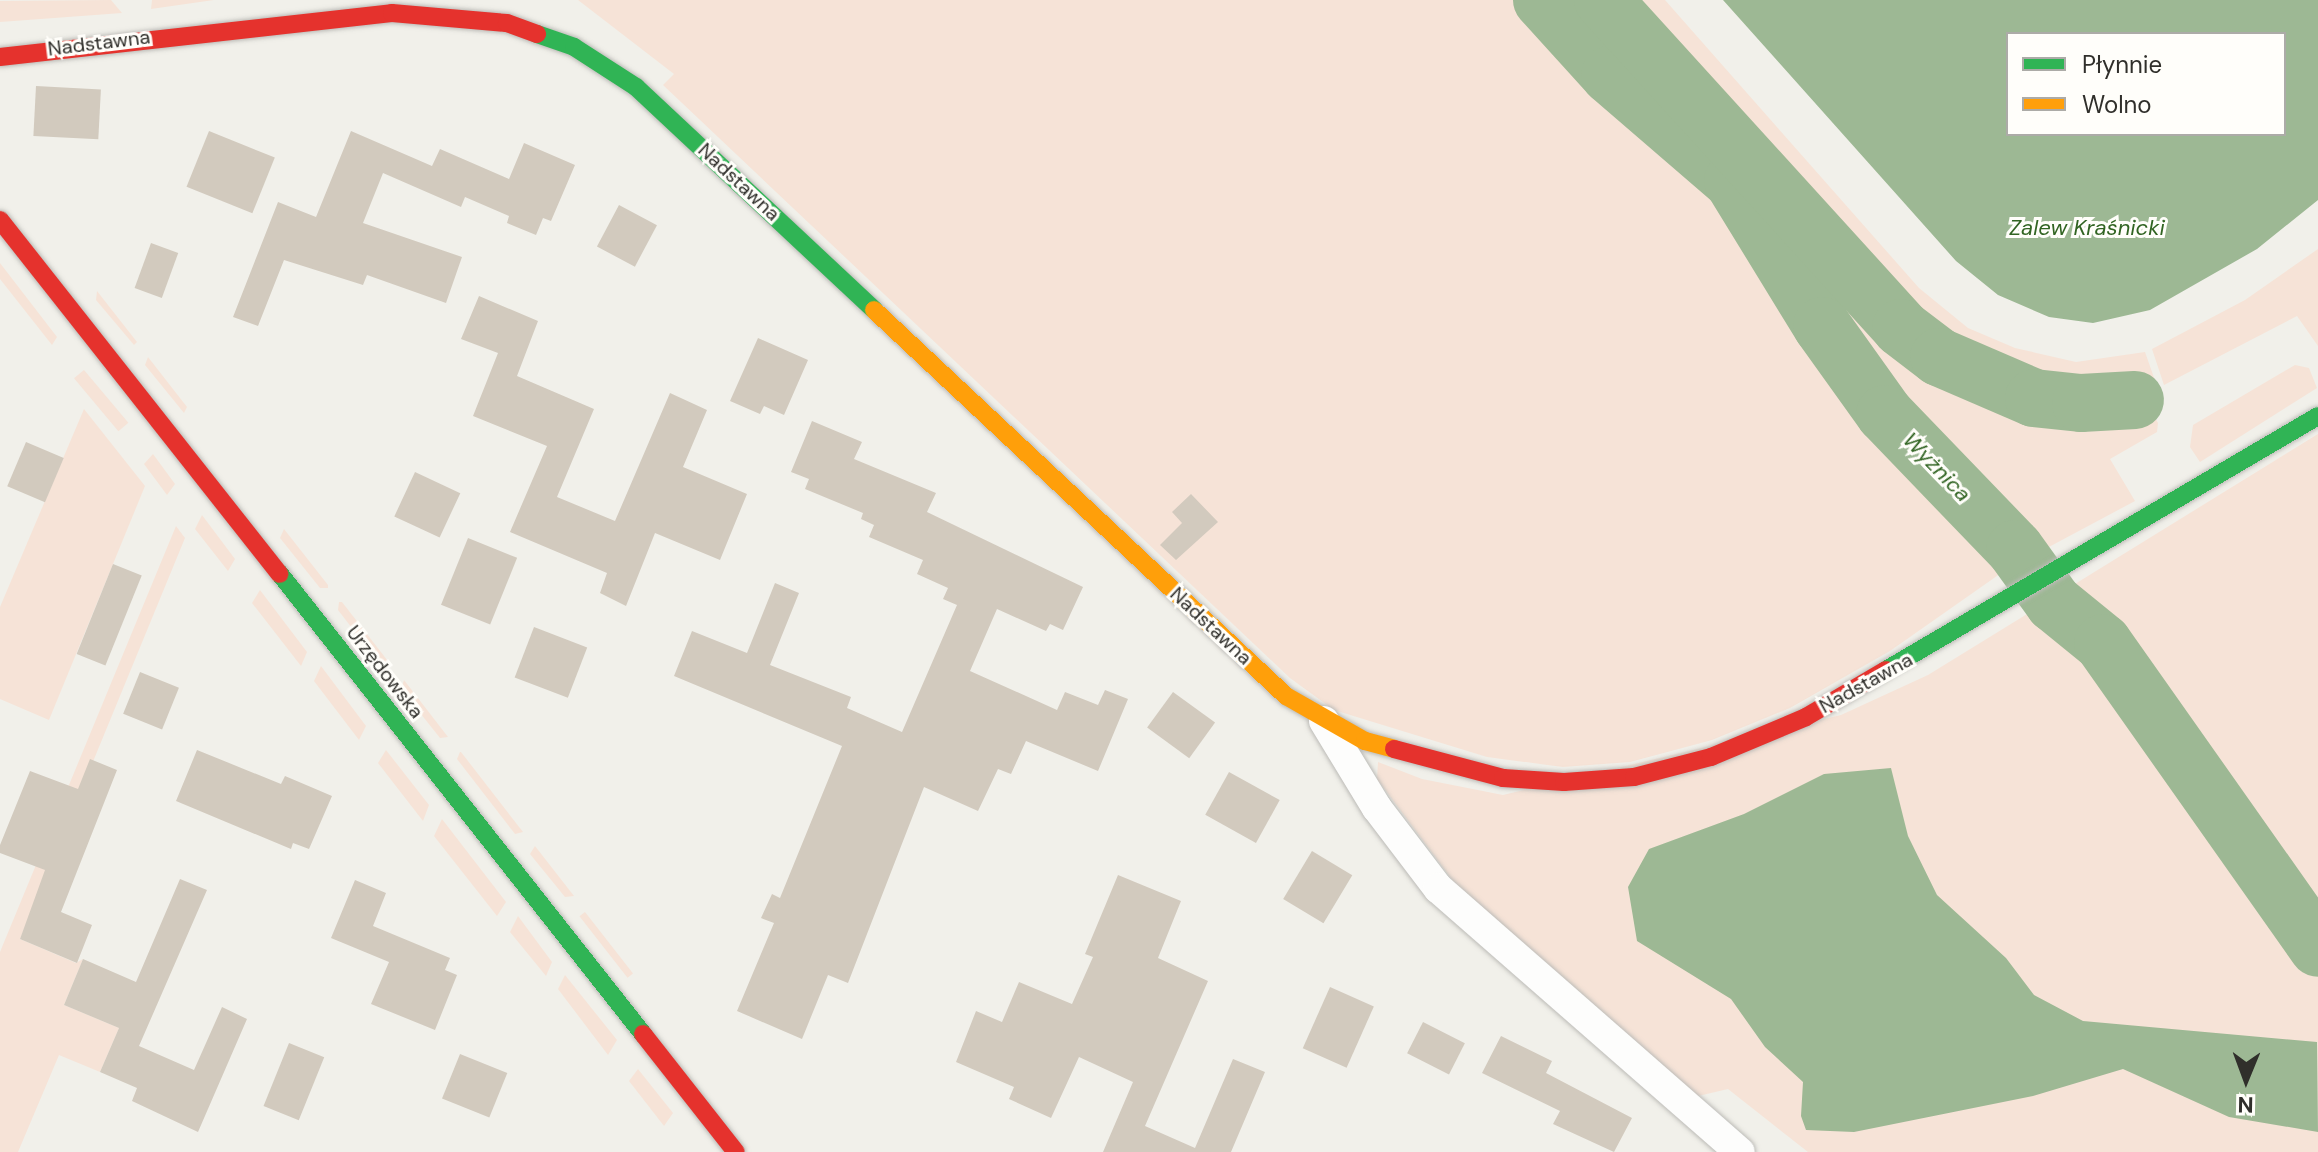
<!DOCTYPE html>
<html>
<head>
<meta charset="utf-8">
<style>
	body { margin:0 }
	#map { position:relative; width:2318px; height:1152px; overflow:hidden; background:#f1f0ea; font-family:"DM Sans",sans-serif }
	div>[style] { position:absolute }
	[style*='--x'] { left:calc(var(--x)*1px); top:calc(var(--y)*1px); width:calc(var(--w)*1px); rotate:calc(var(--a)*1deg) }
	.green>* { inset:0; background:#f6e3d7; transform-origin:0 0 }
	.water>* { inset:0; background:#9db894 }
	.river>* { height:58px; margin:-29px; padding:0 29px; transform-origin:29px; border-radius:29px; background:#9db894 }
	.building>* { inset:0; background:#d2cabe; transform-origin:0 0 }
	.roads { filter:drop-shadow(0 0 2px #bcbbb7) drop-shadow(0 0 2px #bcbbb7) }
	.street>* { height:30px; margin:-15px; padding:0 15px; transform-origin:15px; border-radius:15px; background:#fdfdfc }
	.fast>* { height:18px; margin:-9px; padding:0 9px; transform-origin:9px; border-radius:9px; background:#30b455 }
	.slow>* { height:18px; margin:-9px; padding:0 9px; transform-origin:9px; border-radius:9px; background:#ff9f0a }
	.jam>* { height:18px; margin:-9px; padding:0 9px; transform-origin:9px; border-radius:9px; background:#e5322d }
	span { translate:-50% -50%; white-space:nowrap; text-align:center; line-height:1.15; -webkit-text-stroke:6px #fffefa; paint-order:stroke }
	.street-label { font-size:20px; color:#302f2b }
	.water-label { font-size:22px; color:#316422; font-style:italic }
	.legend { position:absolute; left:2006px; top:32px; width:280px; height:104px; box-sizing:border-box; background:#fffefa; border:2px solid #acaba7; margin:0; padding:10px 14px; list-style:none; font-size:24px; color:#302f2b }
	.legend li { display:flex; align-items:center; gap:16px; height:40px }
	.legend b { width:40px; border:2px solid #acaba7 }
	.north { position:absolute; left:2206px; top:1040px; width:80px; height:80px; -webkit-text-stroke:6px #fffefa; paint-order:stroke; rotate:181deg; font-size:22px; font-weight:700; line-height:32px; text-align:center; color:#302f2b }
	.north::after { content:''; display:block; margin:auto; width:28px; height:36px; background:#302f2b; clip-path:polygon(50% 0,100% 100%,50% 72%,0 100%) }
</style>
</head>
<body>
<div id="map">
	<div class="green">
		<div style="clip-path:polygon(111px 0,122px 13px,0 22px,0 1px)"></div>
		<div style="clip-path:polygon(152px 0,214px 0,151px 9px)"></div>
		<div style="clip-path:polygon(578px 0,1525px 0,1607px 91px,1720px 185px,1818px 344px,1880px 428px,2014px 564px,1890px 651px,1790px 708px,1712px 740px,1630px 762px,1563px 767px,1487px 757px,1334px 710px,1290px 678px,663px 85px,674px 74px)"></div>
		<div style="clip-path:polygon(1552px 0,1596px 0,1894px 330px,1935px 364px,2002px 395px,2048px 406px,2111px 408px,2135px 400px,2133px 395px,2069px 398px,2034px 392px,1941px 349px,1907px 321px,1624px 0,1665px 0,1919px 288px,1968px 328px,2015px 348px,2076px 362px,2145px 352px,2158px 389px,2143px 397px,2158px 423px,2157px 432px,2110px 459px,2135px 501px,2030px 557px,1892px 411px,1737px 175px,1611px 65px)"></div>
		<div style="clip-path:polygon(2318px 249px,2318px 346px,2297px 316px,2164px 385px,2152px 349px,2245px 300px)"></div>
		<div style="clip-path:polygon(0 263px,57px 337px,52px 345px,0 279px)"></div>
		<div style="clip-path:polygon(97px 291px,137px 342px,134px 345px,96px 300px)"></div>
		<div style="clip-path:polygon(148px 357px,187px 407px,184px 413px,145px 365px)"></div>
		<div style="clip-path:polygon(2295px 365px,2309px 368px,2317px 388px,2200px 462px,2190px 447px,2193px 425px)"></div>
		<div style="left:84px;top:370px;width:69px;height:13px;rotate:50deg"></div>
		<div style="clip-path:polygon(84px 409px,145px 486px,49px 720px,0 699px,0 607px)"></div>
		<div style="clip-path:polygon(2318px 434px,2318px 923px,2114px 636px,2062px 592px)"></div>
		<div style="clip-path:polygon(153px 454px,175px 484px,167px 495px,144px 464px)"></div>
		<div style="clip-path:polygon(202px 515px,235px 559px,228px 571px,195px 529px)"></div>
		<div style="clip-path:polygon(176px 526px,185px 538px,20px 939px,76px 963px,83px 959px,64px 1005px,119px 1028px,100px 1072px,59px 1055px,18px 1152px,0 1152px,0 952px)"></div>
		<div style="clip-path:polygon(284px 529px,328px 585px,328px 588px,320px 588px,280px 538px)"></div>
		<div style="clip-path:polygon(260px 590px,307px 652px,301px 666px,252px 603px)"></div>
		<div style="clip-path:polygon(339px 602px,342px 602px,391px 665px,383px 668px,338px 610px)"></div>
		<div style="clip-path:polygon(2045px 603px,2096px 644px,2318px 945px,2318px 1152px,1808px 1152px,1728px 1089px,1694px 1097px,1453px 881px,1377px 779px,1378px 762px,1422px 779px,1503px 795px,1841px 715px,1928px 675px)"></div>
		<div style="clip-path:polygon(321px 666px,366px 726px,359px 740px,314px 681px)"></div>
		<div style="clip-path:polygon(404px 680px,448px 737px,440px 738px,401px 689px)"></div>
		<div style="clip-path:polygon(386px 750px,429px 805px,423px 821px,378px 763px)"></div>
		<div style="clip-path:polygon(460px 752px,461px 752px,523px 832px,515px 834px,457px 759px)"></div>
		<div style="clip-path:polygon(442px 819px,506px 902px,497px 916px,434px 836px)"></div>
		<div style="clip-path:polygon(535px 846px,574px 896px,565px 897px,530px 854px)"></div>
		<div style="left:585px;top:912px;width:78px;height:7px;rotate:52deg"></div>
		<div style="clip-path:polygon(518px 916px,552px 962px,546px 976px,510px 932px)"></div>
		<div style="clip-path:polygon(565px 975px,617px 1040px,608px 1055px,558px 989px)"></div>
		<div style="clip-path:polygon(638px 1069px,673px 1113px,664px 1126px,629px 1081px)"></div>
	</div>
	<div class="water">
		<div style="clip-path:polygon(evenodd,1723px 0,2318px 0,2318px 200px,2257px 249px,2150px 310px,2093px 323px,2049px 317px,1998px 295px,1956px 261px,1723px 0,2284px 34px,2284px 134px,2008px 134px,2008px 34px,2284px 34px)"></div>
		<div style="clip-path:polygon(1891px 768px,1908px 836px,1937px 895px,2006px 958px,2034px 995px,2083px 1021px,2317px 1042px,2318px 1132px,2229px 1117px,2123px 1069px,2033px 1096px,1854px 1132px,1806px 1130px,1801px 1116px,1803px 1082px,1765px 1047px,1731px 999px,1637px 941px,1628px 887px,1649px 849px,1744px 814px,1824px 774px)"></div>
	</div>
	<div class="river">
		<div style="--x:1542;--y:0;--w:101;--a:47.8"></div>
		<div style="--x:1610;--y:75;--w:162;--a:40.8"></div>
		<div style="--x:1733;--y:181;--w:170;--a:58.5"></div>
		<div style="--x:1822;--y:326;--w:108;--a:54.4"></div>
		<div style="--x:1885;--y:414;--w:187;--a:46.1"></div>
		<div style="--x:2015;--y:549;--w:67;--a:54.2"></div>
		<div style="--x:2054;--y:603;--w:63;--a:39.2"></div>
		<div style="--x:2103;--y:643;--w:373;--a:54.8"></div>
		<div style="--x:1603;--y:0;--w:443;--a:47.7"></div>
		<div style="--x:1901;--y:328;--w:48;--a:37.3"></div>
		<div style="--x:1939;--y:357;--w:103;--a:23.3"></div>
		<div style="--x:2034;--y:398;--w:47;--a:6.1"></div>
		<div style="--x:2081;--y:403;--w:54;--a:-3.2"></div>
	</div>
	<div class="building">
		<div style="left:36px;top:86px;width:65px;height:50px;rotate:3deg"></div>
		<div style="left:209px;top:131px;width:71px;height:60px;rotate:22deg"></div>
		<div style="clip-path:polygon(351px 131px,432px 166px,440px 149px,509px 179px,524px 143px,575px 165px,551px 221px,543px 218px,536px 235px,507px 223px,509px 216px,465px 197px,461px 207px,383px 173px,363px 223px,462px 257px,446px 303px,367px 275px,363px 285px,284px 260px,258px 326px,233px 317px,278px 202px,316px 217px)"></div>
		<div style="left:619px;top:205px;width:43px;height:47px;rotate:28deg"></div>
		<div style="left:151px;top:243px;width:29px;height:48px;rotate:20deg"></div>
		<div style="clip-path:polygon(479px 296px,538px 321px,517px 376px,594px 409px,557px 497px,615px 521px,670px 393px,707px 410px,683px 467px,747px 494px,720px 560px,655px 533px,626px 606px,600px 593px,607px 573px,510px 532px,547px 446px,473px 416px,498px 353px,461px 339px)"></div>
		<div style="clip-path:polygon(758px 338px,808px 360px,784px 415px,764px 406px,760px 414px,730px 401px)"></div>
		<div style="clip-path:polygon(812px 421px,862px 442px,854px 459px,936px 493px,927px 512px,1083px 587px,1063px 630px,1050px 624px,1046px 631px,997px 609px,970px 671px,1057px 710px,1065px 692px,1098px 705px,1105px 690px,1128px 699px,1098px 771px,1026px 741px,1011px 774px,998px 769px,978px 811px,924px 787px,848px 983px,828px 975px,802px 1039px,737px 1011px,774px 923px,761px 918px,772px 894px,780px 898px,842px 746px,674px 676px,692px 631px,747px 653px,775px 583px,799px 593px,770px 665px,851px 697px,847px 708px,902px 732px,957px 605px,943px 599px,948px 588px,917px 574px,923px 560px,869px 537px,874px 525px,861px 519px,863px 513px,805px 489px,809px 479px,791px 472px)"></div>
		<div style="left:26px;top:442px;width:41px;height:48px;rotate:23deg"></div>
		<div style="left:415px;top:472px;width:50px;height:49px;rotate:25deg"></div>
		<div style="clip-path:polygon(1191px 494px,1218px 522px,1176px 560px,1160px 545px,1182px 523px,1172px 512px)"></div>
		<div style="left:468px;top:538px;width:53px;height:72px;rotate:22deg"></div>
		<div style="left:113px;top:564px;width:31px;height:97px;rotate:22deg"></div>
		<div style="left:534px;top:627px;width:57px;height:54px;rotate:21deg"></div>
		<div style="left:140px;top:672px;width:42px;height:45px;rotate:22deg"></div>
		<div style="left:1173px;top:692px;width:52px;height:44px;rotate:36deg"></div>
		<div style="clip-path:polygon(197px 750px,281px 784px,285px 776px,332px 796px,309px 849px,293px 843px,291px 849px,176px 801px)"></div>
		<div style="clip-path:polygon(90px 759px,117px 770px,61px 912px,92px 925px,77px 963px,20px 939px,45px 870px,0 853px,0 845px,30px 771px,78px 789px)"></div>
		<div style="left:1229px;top:772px;width:58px;height:49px;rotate:29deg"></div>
		<div style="left:1312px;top:851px;width:47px;height:56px;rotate:31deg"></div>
		<div style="clip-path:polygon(1118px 875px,1181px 901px,1158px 958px,1208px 981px,1145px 1126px,1195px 1148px,1233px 1059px,1265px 1072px,1231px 1152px,1103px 1152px,1133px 1082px,1079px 1057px,1051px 1118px,1009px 1099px,1014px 1087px,956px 1062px,976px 1011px,1002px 1022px,1019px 982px,1072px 1004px,1093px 957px,1085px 954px)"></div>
		<div style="clip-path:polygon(180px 879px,207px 890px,139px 1046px,194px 1070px,222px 1007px,247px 1019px,198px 1132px,132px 1101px,137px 1088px,100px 1072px,119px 1028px,64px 1005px,83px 959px,136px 982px)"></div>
		<div style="clip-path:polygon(355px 880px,386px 893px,373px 926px,450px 958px,445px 970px,457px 975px,435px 1030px,371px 1004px,389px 962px,331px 938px)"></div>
		<div style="left:1330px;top:987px;width:48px;height:67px;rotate:24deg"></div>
		<div style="left:1423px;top:1022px;width:47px;height:35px;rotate:27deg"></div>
		<div style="clip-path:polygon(1501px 1036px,1552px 1061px,1546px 1073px,1632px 1118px,1614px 1152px,1553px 1124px,1560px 1111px,1482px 1073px)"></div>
		<div style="left:289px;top:1043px;width:38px;height:68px;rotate:22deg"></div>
		<div style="left:460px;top:1054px;width:51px;height:48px;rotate:22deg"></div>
	</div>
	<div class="roads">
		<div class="street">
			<div style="--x:1324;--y:721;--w:102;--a:58.7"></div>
			<div style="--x:1377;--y:808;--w:101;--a:52.7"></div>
			<div style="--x:1438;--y:888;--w:401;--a:41.2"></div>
		</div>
		<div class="fast">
			<div style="--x:537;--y:34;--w:39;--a:19"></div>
			<div style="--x:574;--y:47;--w:74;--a:32.8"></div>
			<div style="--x:636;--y:87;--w:326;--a:43.1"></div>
			<div style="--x:280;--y:574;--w:586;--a:51.72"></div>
			<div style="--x:1886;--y:670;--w:501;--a:-30.45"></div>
		</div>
		<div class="slow">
			<div style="--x:874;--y:310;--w:565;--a:43.13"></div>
			<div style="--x:1286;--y:696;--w:91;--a:29.7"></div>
			<div style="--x:1365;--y:741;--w:30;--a:15"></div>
		</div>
		<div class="jam">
			<div style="--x:0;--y:57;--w:394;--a:-6.4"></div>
			<div style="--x:392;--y:13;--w:115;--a:5"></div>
			<div style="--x:507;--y:23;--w:32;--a:20"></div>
			<div style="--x:0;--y:220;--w:451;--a:51.7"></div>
			<div style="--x:1394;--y:749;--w:113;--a:14.9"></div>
			<div style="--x:1503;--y:778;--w:61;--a:3.8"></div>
			<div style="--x:1564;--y:782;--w:70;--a:-4.1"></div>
			<div style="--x:1634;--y:777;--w:80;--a:-14.6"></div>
			<div style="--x:1711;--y:757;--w:103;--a:-22.8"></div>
			<div style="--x:1806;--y:717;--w:93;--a:-30.4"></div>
			<div style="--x:643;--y:1034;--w:150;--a:51.8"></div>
		</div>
	</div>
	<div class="street-label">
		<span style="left:99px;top:43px;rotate:-7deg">Nadstawna</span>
		<span style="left:739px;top:182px;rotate:43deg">Nadstawna</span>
		<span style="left:1211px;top:626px;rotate:43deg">Nadstawna</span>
		<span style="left:385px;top:672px;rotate:52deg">Urzędowska</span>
		<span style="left:1866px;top:683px;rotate:-29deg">Nadstawna</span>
	</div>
	<div class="water-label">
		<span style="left:2087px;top:228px">Zalew Kraśnicki</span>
		<span style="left:1937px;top:467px;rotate:46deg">Wyżnica</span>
	</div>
	<ul class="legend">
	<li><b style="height:10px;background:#30b455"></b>Płynnie</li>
	<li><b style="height:10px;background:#ff9f0a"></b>Wolno</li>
	</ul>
	<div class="north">N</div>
</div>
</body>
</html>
